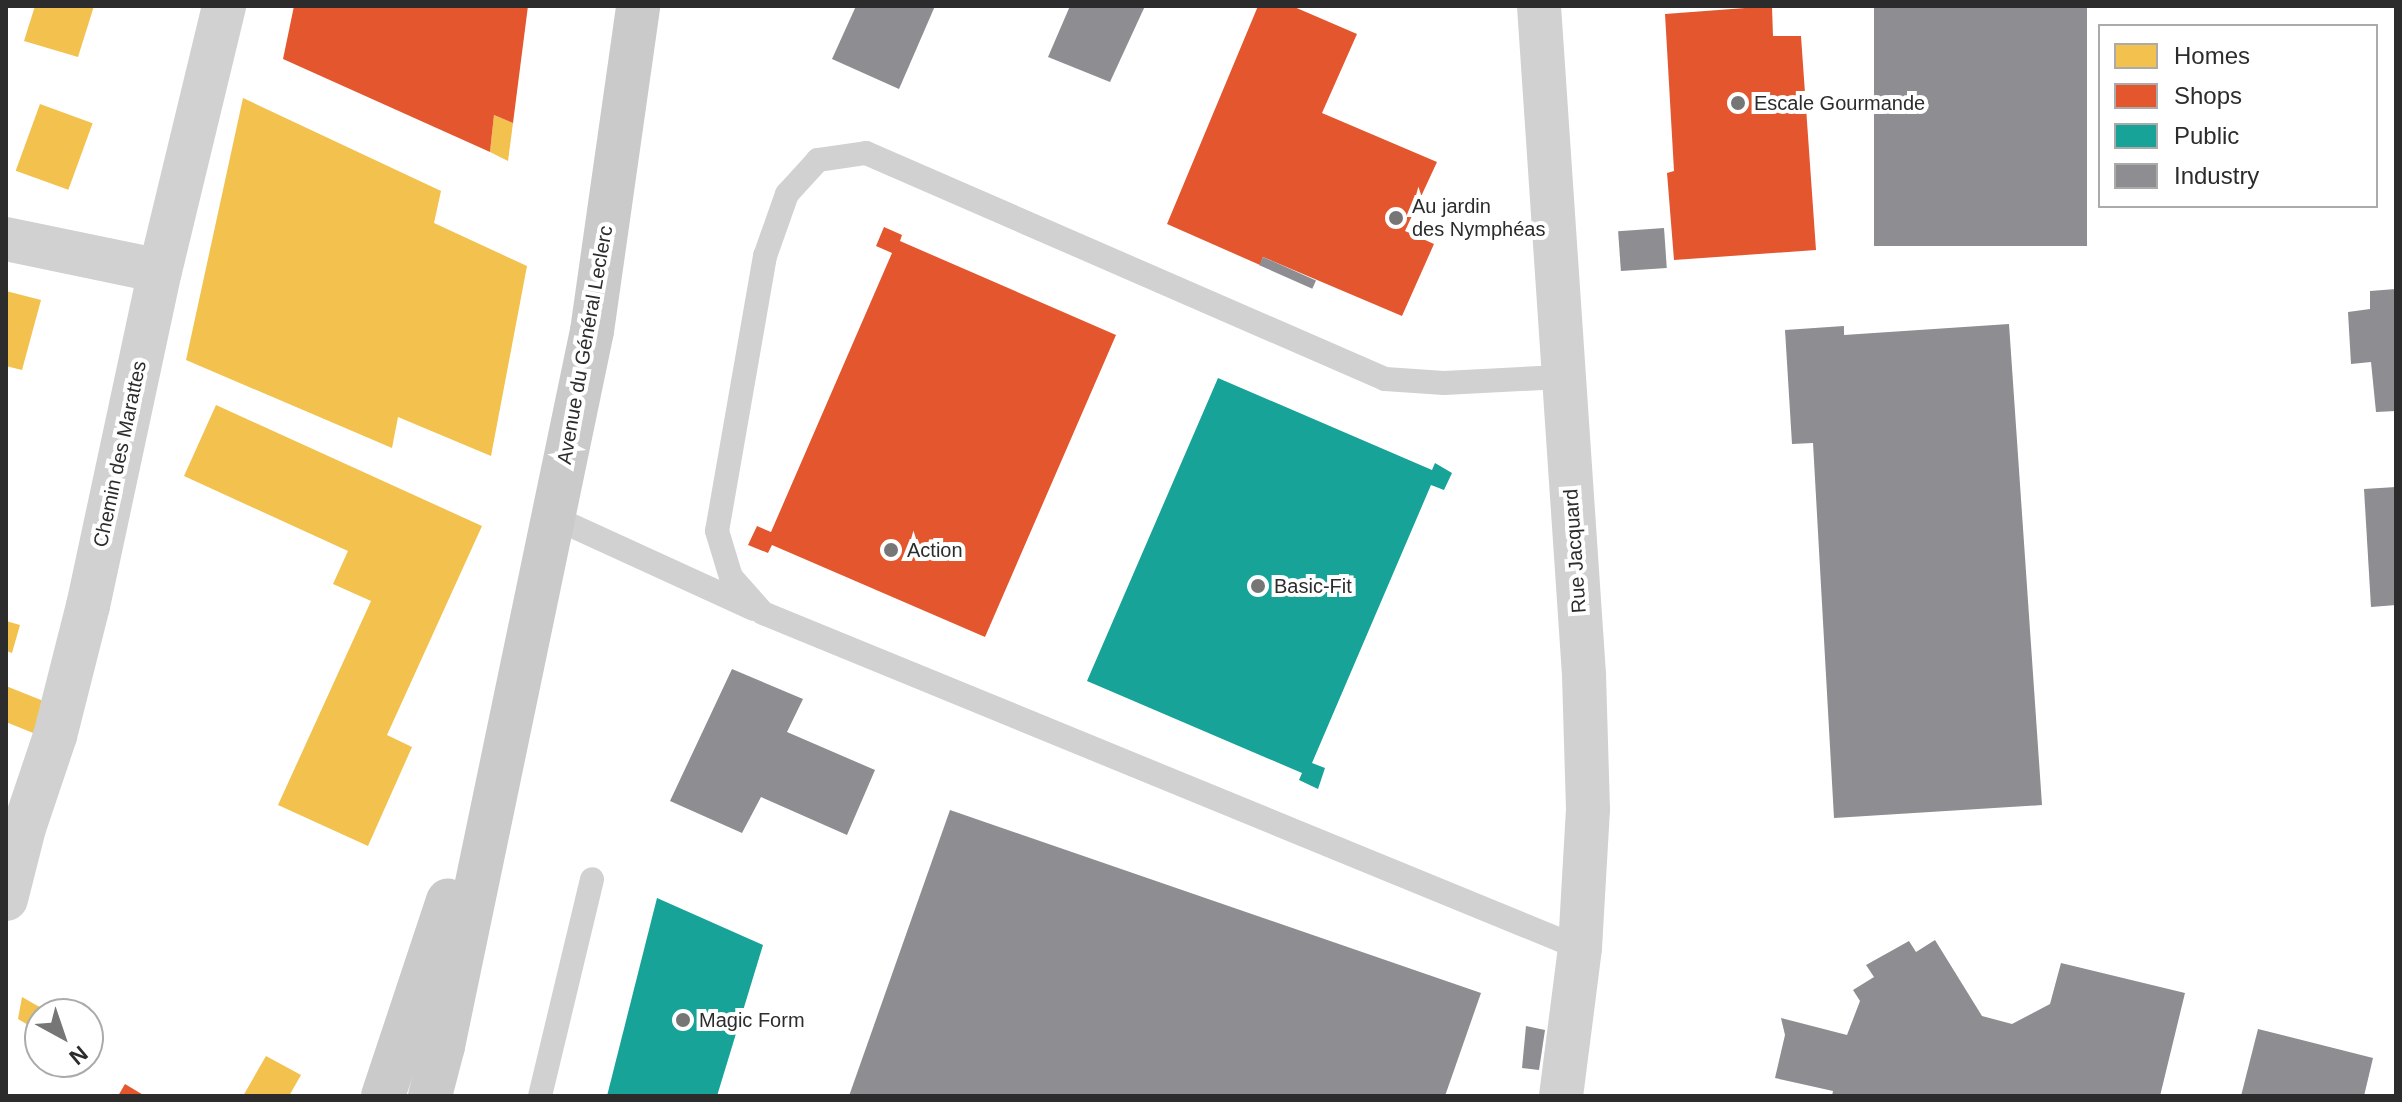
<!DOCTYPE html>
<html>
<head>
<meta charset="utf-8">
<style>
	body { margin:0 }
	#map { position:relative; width:2402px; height:1102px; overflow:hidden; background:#fff; font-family:Arial,sans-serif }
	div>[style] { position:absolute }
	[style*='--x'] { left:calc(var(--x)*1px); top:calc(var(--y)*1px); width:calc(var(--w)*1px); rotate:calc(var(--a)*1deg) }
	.homes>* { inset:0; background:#f2c14e; transform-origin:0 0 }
	.shops>* { inset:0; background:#e4572e }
	.public>* { inset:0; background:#17a398 }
	.industry>* { inset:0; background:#8d8d92; transform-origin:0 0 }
	.service>* { height:24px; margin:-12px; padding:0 12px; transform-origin:12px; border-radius:12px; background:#d1d1d1 }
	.minor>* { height:44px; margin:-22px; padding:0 22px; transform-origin:22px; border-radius:22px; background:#d1d1d1 }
	.secondary>* { height:44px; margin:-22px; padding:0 22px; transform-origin:22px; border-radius:22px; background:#cacaca }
	.dots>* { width:22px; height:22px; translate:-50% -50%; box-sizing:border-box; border:4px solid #fff; border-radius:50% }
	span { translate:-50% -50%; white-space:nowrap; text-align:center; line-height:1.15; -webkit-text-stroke:8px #fff; paint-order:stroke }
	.poi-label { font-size:20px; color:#2c2c2c }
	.left { translate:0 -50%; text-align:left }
	.street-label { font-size:20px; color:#2c2c2c }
	.frame { position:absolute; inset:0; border:8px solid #2c2c2c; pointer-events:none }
	.legend { position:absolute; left:2098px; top:24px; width:280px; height:184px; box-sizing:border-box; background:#fff; border:2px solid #ababab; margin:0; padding:10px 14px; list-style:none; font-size:24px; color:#2c2c2c }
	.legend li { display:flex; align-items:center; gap:16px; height:40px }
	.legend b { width:40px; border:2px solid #ababab }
	.north { position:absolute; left:24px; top:998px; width:80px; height:80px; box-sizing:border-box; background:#fff; border:2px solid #ababab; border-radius:50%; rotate:140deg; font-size:22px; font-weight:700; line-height:32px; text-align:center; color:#2c2c2c }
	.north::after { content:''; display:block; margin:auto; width:28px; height:36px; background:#767676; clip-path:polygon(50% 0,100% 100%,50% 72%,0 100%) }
</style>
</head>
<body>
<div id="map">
	<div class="homes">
		<div style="clip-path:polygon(35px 6px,94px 6px,78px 57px,24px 41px)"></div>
		<div style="clip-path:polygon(243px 98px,441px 191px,434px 223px,527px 266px,491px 456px,398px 417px,392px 448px,186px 360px)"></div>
		<div style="left:40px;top:104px;width:56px;height:71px;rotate:20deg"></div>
		<div style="clip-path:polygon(494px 115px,513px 123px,508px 161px,490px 152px)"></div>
		<div style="clip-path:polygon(6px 291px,41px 300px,22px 370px,6px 366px)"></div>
		<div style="clip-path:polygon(216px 405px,482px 526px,387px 735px,412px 747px,368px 846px,278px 805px,371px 601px,333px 584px,348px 551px,184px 476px)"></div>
		<div style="clip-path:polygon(6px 621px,20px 625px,12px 653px,6px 651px)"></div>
		<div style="clip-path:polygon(6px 686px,56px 706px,43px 737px,6px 722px)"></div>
		<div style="clip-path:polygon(22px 997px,52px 1014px,40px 1014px,40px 1032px,18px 1019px)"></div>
		<div style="clip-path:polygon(266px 1056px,301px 1075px,289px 1096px,243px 1096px)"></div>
	</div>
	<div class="shops">
		<div style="clip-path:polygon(294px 6px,528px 6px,513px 123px,494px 115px,490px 152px,283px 59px)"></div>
		<div style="clip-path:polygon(1258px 6px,1292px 6px,1357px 34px,1322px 113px,1437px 162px,1405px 231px,1434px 244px,1402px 316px,1263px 257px,1260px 265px,1167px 224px)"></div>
		<div style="clip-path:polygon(1772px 6px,1773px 36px,1801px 36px,1816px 250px,1674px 260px,1667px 173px,1674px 171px,1665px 14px)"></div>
		<div style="clip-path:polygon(884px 227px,902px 235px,900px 241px,1116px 335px,985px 637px,772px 545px,768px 553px,748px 545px,757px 526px,771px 532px,892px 253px,876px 246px)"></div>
		<div style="clip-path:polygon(125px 1084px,145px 1096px,118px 1096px)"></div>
	</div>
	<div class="public">
		<div style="clip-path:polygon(1218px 378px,1432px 470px,1435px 463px,1452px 473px,1444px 490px,1431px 485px,1312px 763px,1325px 768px,1318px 789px,1299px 780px,1302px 773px,1087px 681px)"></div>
		<div style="clip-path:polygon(657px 898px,763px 945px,717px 1096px,607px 1096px)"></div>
	</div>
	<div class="industry">
		<div style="clip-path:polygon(856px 6px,935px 6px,899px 89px,832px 59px)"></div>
		<div style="clip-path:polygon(1070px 6px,1145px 6px,1110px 82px,1048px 57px)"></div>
		<div style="left:1874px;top:6px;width:213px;height:240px"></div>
		<div style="left:1664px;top:228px;width:40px;height:46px;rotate:86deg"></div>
		<div style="left:1263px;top:257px;width:58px;height:9px;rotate:24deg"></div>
		<div style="clip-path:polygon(2396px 289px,2396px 411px,2376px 412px,2371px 362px,2351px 364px,2348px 312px,2370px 309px,2370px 291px)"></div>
		<div style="clip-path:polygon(2009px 324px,2042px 805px,1834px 818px,1813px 443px,1792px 444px,1785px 330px,1844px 326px,1844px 335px)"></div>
		<div style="clip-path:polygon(2396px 487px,2396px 605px,2371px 607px,2364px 489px)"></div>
		<div style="clip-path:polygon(732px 669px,803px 699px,787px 732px,875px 770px,847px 835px,761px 797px,742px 833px,670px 801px)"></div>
		<div style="clip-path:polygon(950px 810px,1481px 993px,1445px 1096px,849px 1096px)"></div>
		<div style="clip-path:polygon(1935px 940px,1982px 1016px,2012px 1024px,2050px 1004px,2061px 963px,2185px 993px,2160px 1096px,1832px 1096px,1833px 1091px,1775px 1078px,1785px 1035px,1781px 1018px,1847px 1035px,1860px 1001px,1853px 990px,1874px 977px,1866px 965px,1909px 941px,1916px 952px)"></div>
		<div style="clip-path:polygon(1526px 1026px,1545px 1030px,1539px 1070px,1522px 1068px)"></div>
		<div style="clip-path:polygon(2258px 1029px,2373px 1058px,2364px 1096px,2241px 1096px)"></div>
	</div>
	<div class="service">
		<div style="--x:1561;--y:377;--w:117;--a:177.1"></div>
		<div style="--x:1444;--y:383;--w:59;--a:-176.1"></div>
		<div style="--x:1385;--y:379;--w:566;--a:-156.47"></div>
		<div style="--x:866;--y:153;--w:49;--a:171.7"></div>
		<div style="--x:818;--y:160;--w:46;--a:132.4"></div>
		<div style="--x:787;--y:194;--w:66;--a:109.5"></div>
		<div style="--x:765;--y:256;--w:279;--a:99.9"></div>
		<div style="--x:717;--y:531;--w:48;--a:73.1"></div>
		<div style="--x:731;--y:577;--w:48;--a:48.4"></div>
		<div style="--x:763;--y:613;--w:883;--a:22.3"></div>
		<div style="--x:553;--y:517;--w:221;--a:24.6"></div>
		<div style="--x:540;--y:1096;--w:223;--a:-76.5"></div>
	</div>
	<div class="minor">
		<div style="--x:1539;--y:6;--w:671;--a:86.15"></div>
		<div style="--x:1584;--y:675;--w:134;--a:88.3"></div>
		<div style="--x:1588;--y:809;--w:139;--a:93.3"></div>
		<div style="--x:1580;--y:948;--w:149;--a:97.3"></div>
		<div style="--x:6;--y:239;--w:157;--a:11.7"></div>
		<div style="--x:6;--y:899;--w:73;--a:-75.8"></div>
		<div style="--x:24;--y:828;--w:97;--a:-71.4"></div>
		<div style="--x:55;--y:736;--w:134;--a:-75.8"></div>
		<div style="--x:88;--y:606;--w:343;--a:-77.9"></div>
		<div style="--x:160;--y:271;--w:273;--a:-76.4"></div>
	</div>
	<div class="secondary">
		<div style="--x:383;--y:1096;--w:206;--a:-71.6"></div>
		<div style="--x:430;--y:1096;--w:52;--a:-75.4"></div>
		<div style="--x:443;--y:1046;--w:730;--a:-78.23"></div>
		<div style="--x:592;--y:331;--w:328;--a:-81.9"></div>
	</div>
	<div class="dots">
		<div style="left:1738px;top:103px;background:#767676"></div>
		<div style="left:1396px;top:218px;background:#767676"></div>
		<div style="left:891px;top:550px;background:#767676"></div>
		<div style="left:1258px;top:586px;background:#767676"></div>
		<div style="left:683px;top:1020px;background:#767676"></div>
	</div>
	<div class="poi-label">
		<span class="left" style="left:1754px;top:103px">Escale Gourmande</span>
		<span class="left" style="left:1412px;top:218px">Au jardin<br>des Nymphéas</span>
		<span class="left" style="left:907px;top:550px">Action</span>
		<span class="left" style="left:1274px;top:586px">Basic-Fit</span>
		<span class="left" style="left:699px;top:1020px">Magic Form</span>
	</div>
	<div class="street-label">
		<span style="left:585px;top:345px;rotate:-80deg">Avenue du Général Leclerc</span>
		<span style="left:120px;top:454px;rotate:-78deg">Chemin des Marattes</span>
		<span style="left:1575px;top:551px;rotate:-94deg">Rue Jacquard</span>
	</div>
	<div class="frame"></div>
	<ul class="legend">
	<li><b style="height:22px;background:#f2c14e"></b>Homes</li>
	<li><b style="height:22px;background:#e4572e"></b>Shops</li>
	<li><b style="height:22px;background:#17a398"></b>Public</li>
	<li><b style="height:22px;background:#8d8d92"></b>Industry</li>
	</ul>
	<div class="north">N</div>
</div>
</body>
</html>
